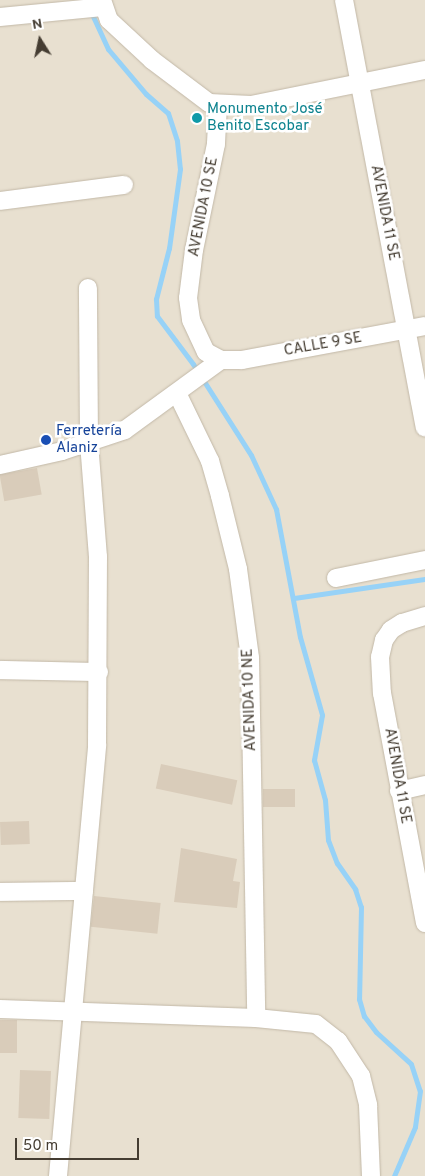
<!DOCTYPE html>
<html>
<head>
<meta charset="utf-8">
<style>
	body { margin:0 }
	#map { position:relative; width:425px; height:1176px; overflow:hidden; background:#f3eee2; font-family:Overpass,sans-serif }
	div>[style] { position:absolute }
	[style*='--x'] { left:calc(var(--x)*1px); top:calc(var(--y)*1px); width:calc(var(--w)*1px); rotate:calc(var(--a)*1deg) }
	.residential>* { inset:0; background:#e8e0d0; transform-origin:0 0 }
	.stream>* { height:5px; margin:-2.5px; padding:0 2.5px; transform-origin:2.5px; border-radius:2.5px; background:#97d2f7 }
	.building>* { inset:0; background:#d9ccba; transform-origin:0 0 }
	.roads { filter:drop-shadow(0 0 1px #c2b8a7) drop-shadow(0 0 1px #c2b8a7) }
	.street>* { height:18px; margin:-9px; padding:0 9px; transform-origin:9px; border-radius:9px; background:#fff }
	.dots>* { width:14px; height:14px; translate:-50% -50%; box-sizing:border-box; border:2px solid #fff; border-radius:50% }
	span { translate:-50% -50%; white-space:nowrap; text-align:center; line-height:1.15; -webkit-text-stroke:5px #fff; paint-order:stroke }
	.culture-label { font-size:15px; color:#0d838f }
	.left { translate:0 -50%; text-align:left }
	.street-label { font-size:15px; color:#453d32 }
	.transit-label { font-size:15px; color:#164399 }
	.north { position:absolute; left:15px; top:15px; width:50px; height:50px; -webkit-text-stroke:4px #fff; paint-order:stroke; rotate:350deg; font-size:14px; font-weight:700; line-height:20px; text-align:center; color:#453d32 }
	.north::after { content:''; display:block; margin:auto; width:18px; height:22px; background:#453d32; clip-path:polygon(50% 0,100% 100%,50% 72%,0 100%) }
	.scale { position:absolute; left:15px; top:1138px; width:124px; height:22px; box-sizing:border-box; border:2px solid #453d32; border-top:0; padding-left:6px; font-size:15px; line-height:18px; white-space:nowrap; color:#453d32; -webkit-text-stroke:4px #fff; paint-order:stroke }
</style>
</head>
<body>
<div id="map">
	<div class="residential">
		<div style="left:0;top:0;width:425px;height:1176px"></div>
	</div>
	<div class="stream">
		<div style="--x:91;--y:12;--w:41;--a:65.3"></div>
		<div style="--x:108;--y:49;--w:59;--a:49.8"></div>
		<div style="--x:146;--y:94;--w:29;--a:41"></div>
		<div style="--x:168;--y:113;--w:29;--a:72"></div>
		<div style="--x:177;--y:141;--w:28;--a:84"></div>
		<div style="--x:180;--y:169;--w:80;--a:97.9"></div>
		<div style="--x:169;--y:248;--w:53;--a:104.3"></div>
		<div style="--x:156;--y:299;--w:17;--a:87"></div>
		<div style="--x:157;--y:316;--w:60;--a:53.1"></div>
		<div style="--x:193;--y:364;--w:108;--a:57.5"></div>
		<div style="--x:251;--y:455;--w:60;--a:65.2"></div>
		<div style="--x:276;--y:509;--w:130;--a:79.4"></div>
		<div style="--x:300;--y:637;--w:81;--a:74.2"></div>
		<div style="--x:322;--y:715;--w:46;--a:100.1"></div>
		<div style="--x:314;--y:760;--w:41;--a:74.6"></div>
		<div style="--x:325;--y:800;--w:40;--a:85.7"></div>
		<div style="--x:328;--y:840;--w:25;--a:69"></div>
		<div style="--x:337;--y:863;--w:32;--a:55"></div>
		<div style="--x:355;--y:889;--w:19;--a:72"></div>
		<div style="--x:361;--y:907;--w:92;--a:91.2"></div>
		<div style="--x:359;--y:999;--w:18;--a:74"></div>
		<div style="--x:364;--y:1016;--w:20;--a:53"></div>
		<div style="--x:376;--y:1032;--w:47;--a:42.4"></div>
		<div style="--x:411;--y:1064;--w:28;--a:72"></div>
		<div style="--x:420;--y:1091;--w:36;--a:98"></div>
		<div style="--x:415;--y:1127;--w:53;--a:113.2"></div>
		<div style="--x:294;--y:598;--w:132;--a:-8.3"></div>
	</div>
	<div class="building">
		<div style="left:37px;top:468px;width:27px;height:38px;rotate:80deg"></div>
		<div style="left:161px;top:764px;width:78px;height:25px;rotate:12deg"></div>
		<div style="left:263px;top:789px;width:32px;height:18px"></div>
		<div style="left:29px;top:821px;width:23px;height:29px;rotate:88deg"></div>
		<div style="clip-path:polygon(181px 848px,237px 859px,233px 881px,240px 882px,237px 908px,174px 902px)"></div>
		<div style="left:94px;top:896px;width:67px;height:31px;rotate:6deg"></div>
		<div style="left:0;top:1020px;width:17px;height:33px"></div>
		<div style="left:20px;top:1070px;width:31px;height:48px;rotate:2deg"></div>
	</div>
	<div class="roads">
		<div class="street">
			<div style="--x:102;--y:0;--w:21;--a:71"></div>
			<div style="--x:109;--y:20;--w:59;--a:42.9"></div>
			<div style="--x:152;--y:60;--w:71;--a:37"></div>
			<div style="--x:209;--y:103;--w:42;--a:2.7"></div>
			<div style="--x:251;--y:105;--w:177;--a:-11.4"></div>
			<div style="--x:344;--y:0;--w:435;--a:79.3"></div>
			<div style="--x:0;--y:17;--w:103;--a:-5.5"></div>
			<div style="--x:218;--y:105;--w:39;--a:93"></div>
			<div style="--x:216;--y:144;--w:108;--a:101.7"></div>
			<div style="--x:194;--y:250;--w:48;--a:97.1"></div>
			<div style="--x:188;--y:298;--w:22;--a:82"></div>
			<div style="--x:191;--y:320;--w:35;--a:65"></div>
			<div style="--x:206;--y:352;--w:17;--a:28"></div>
			<div style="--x:221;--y:360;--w:21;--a:0"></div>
			<div style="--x:242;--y:360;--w:186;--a:-10.5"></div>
			<div style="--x:0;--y:201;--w:125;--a:-7.4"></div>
			<div style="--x:177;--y:393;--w:76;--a:64.1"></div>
			<div style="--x:210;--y:461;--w:36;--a:74"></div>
			<div style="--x:220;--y:496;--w:75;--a:76.1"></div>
			<div style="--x:238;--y:569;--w:90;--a:82.3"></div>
			<div style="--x:250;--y:658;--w:360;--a:89"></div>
			<div style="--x:0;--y:465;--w:64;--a:-12.7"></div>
			<div style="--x:62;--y:451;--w:66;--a:-18.4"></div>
			<div style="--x:125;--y:430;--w:119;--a:-36.1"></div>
			<div style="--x:336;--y:578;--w:91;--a:-11.4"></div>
			<div style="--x:425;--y:616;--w:24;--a:163"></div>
			<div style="--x:402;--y:623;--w:13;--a:148"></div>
			<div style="--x:391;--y:630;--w:12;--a:125"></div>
			<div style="--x:384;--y:640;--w:17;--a:103"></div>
			<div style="--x:380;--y:657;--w:36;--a:87"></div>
			<div style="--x:382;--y:693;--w:234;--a:79.4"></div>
			<div style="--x:0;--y:670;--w:99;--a:1.2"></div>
			<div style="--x:399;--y:791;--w:27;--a:-13"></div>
			<div style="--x:0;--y:892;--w:84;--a:-0.7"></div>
			<div style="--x:0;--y:1009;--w:256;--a:2"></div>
			<div style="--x:256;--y:1018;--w:60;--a:5.7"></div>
			<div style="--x:316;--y:1024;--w:28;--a:38"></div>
			<div style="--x:338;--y:1041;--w:42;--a:56.7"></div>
			<div style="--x:361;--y:1076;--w:30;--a:76"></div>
			<div style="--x:368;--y:1105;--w:71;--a:87.6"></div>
			<div style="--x:58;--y:1176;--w:433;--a:-84.8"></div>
			<div style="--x:97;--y:745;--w:188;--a:-89.7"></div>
			<div style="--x:98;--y:557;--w:114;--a:-94.5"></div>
			<div style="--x:89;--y:443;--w:155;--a:-90.4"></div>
		</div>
	</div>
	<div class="dots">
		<div style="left:197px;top:118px;background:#0f9aa8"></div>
		<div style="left:46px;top:440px;background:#1a4fb4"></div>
	</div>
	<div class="culture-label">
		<span class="left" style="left:207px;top:118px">Monumento José<br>Benito Escobar</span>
	</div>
	<div class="street-label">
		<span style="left:204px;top:207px;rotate:-79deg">AVENIDA 10 SE</span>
		<span style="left:384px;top:213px;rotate:79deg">AVENIDA 11 SE</span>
		<span style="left:323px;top:345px;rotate:-10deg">CALLE 9 SE</span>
		<span style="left:250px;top:700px;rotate:-92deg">AVENIDA 10 NE</span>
		<span style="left:397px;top:776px;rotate:80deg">AVENIDA 11 SE</span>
	</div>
	<div class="transit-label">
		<span class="left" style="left:56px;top:440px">Ferretería<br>Alaniz</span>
	</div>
	<div class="north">N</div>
	<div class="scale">50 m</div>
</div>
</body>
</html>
